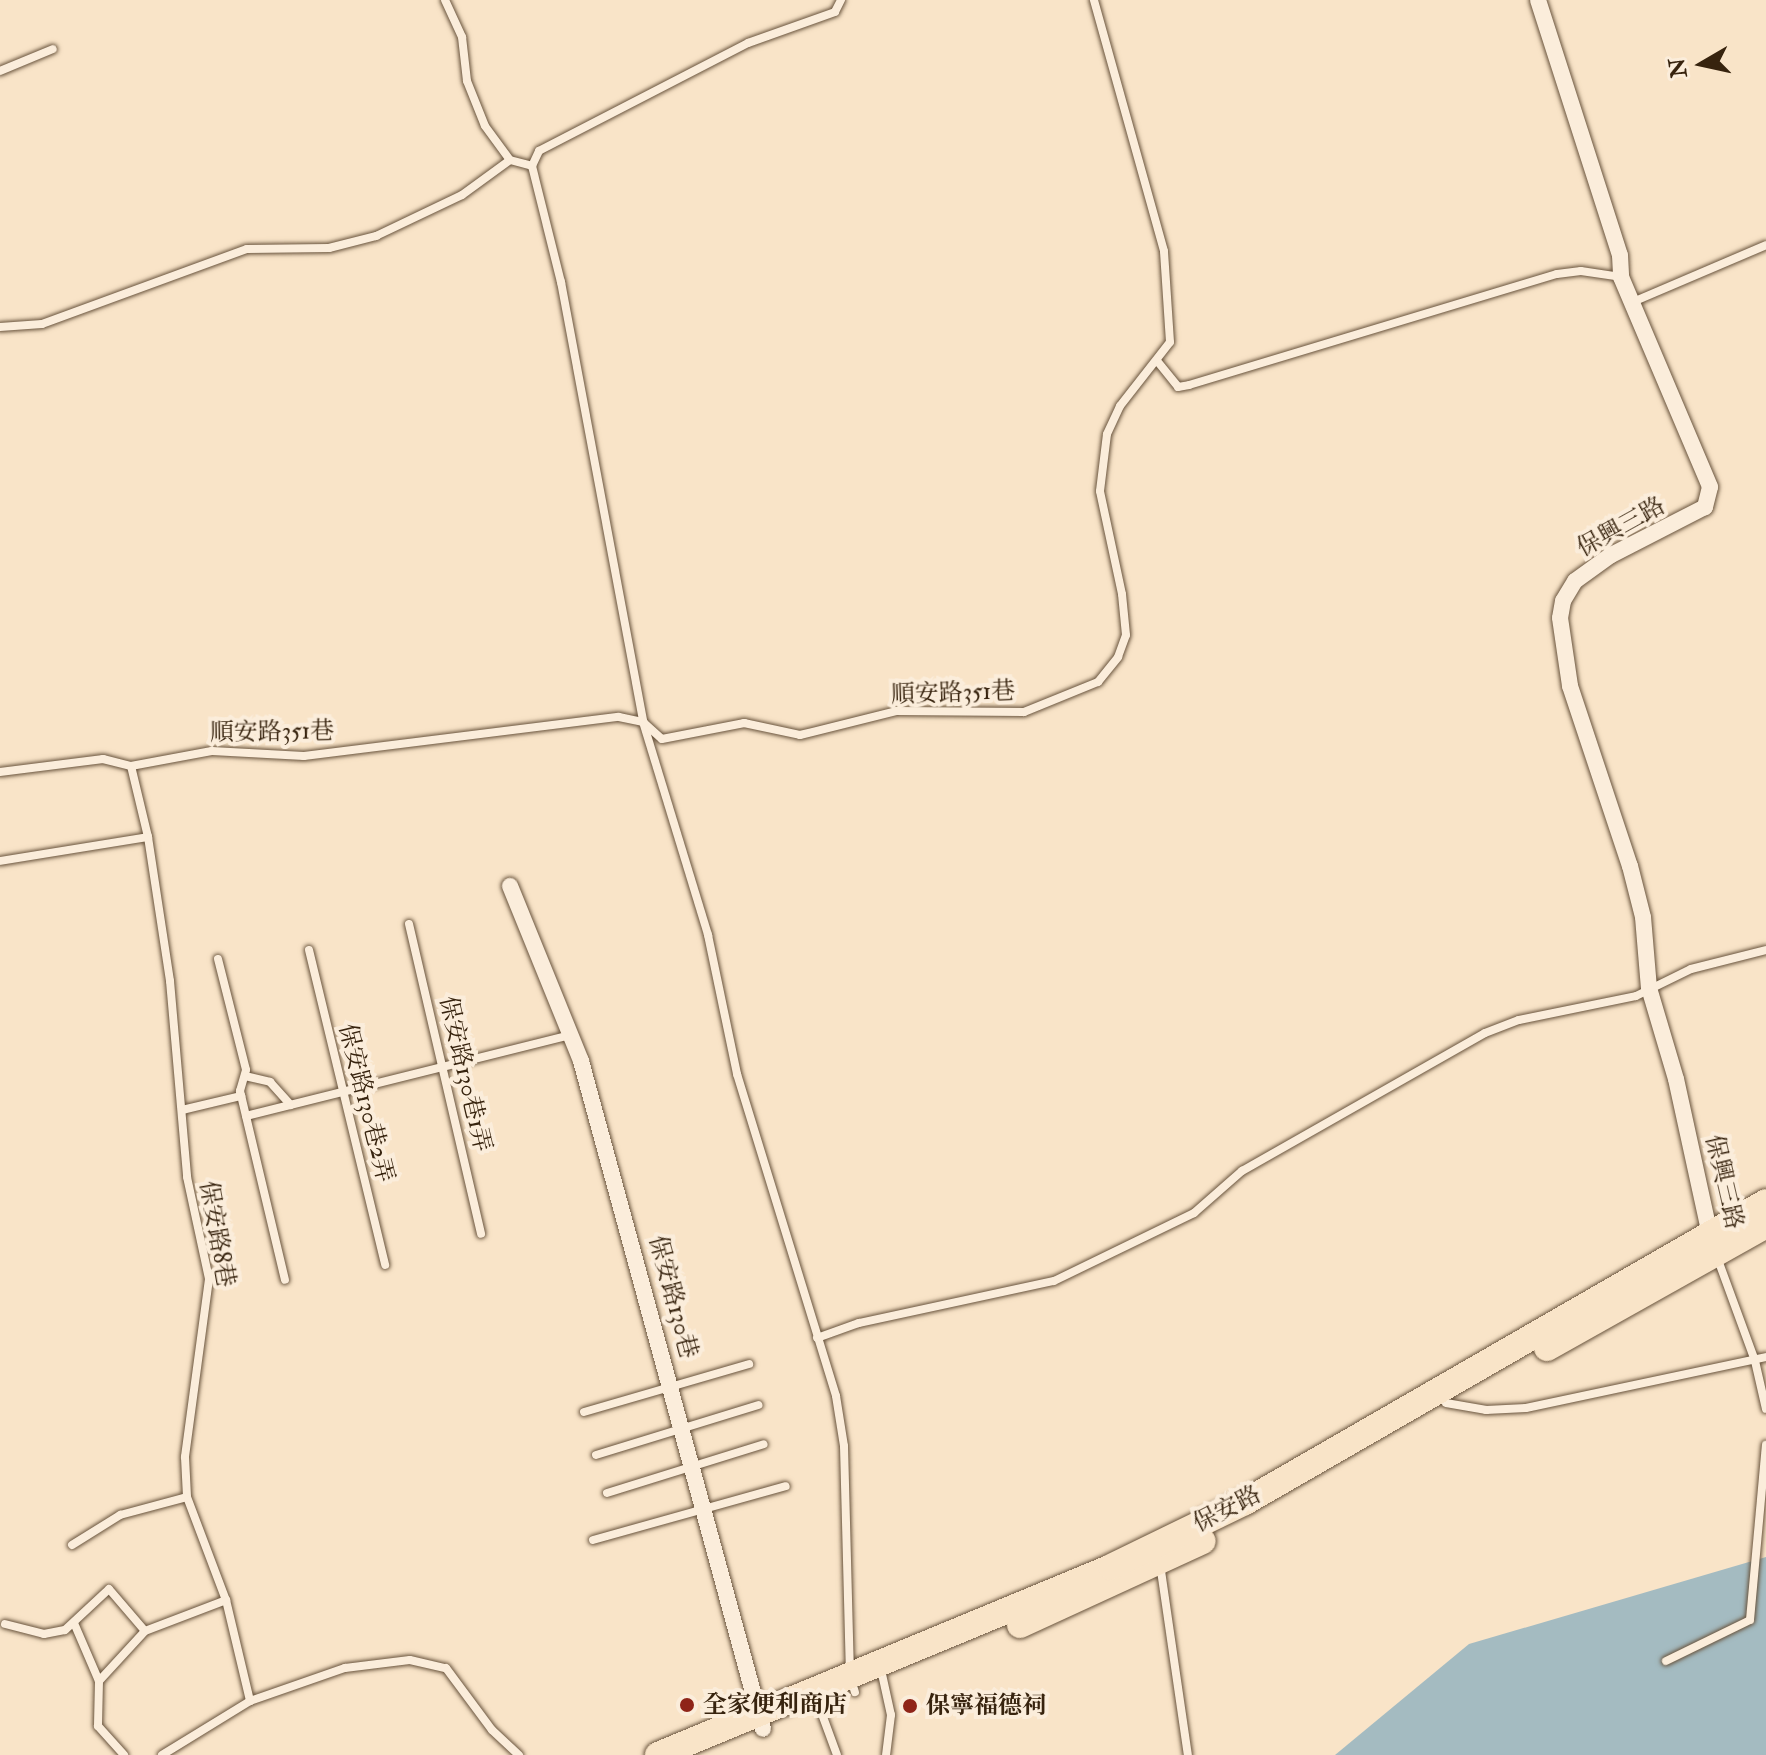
<!DOCTYPE html>
<html>
<head>
<meta charset="utf-8">
<style>
	body { margin:0 }
	#map { position:relative; width:1766px; height:1755px; overflow:hidden; background:#f9e4c8; font-family:"IM FELL Double Pica","Noto Serif TC",serif }
	div>[style] { position:absolute }
	[style*='--x'] { left:calc(var(--x)*1px); top:calc(var(--y)*1px); width:calc(var(--w)*1px); rotate:calc(var(--a)*1deg) }
	.water>* { inset:0; background:#a4bbc1 }
	.roads { filter:drop-shadow(0 0 2px #68533c) drop-shadow(0 0 2px #68533c) }
	.lane>* { height:8px; margin:-4px; padding:0 4px; transform-origin:4px; border-radius:4px; background:#fbeddb }
	.street>* { height:16px; margin:-8px; padding:0 8px; transform-origin:8px; border-radius:8px; background:#fbeddb }
	.primary>* { height:26px; margin:-13px; padding:0 13px; transform-origin:13px; border-radius:13px; background:#f9e4c8 }
	.dots>* { width:22px; height:22px; translate:-50% -50%; box-sizing:border-box; border:4px solid #fbeddb; border-radius:50% }
	span { translate:-50% -50%; white-space:nowrap; text-align:center; line-height:1.15; -webkit-text-stroke:8px #fbeddb; paint-order:stroke }
	.street-label { font-size:24px; color:#37230e }
	.poi-label { font-size:24px; color:#37230e; font-weight:700 }
	.left { translate:0 -50%; text-align:left }
	.north { position:absolute; left:1662px; top:24px; width:80px; height:80px; -webkit-text-stroke:6px #fbeddb; paint-order:stroke; rotate:261deg; font-size:22px; font-weight:700; line-height:32px; text-align:center; color:#37230e }
	.north::after { content:''; display:block; margin:auto; width:28px; height:36px; background:#37230e; clip-path:polygon(50% 0,100% 100%,50% 72%,0 100%) }
</style>
</head>
<body>
<div id="map">
	<div class="water">
		<div style="clip-path:polygon(1766px 1557px,1766px 1755px,1335px 1755px,1469px 1644px)"></div>
	</div>
	<div class="roads">
		<div class="lane">
			<div style="--x:445;--y:0;--w:41;--a:65.3"></div>
			<div style="--x:462;--y:37;--w:44;--a:83.5"></div>
			<div style="--x:467;--y:81;--w:48;--a:68.2"></div>
			<div style="--x:485;--y:126;--w:42;--a:53.7"></div>
			<div style="--x:841;--y:0;--w:13;--a:117"></div>
			<div style="--x:835;--y:12;--w:92;--a:160.4"></div>
			<div style="--x:748;--y:43;--w:235;--a:152.7"></div>
			<div style="--x:539;--y:151;--w:17;--a:115"></div>
			<div style="--x:532;--y:166;--w:120;--a:76"></div>
			<div style="--x:561;--y:282;--w:448;--a:79.4"></div>
			<div style="--x:643;--y:722;--w:223;--a:73"></div>
			<div style="--x:708;--y:935;--w:142;--a:78.2"></div>
			<div style="--x:737;--y:1074;--w:337;--a:72.9"></div>
			<div style="--x:836;--y:1396;--w:51;--a:80.9"></div>
			<div style="--x:844;--y:1446;--w:230;--a:88.5"></div>
			<div style="--x:850;--y:1676;--w:17;--a:73"></div>
			<div style="--x:0;--y:71;--w:57;--a:-22.5"></div>
			<div style="--x:1635;--y:301;--w:142;--a:-23.1"></div>
			<div style="--x:0;--y:327;--w:42;--a:-4.1"></div>
			<div style="--x:42;--y:324;--w:218;--a:-20.1"></div>
			<div style="--x:247;--y:249;--w:82;--a:-0.7"></div>
			<div style="--x:329;--y:248;--w:49;--a:-14.3"></div>
			<div style="--x:376;--y:236;--w:95;--a:-25.5"></div>
			<div style="--x:462;--y:195;--w:59;--a:-36.1"></div>
			<div style="--x:510;--y:160;--w:23;--a:15"></div>
			<div style="--x:1158;--y:362;--w:32;--a:51"></div>
			<div style="--x:1178;--y:387;--w:11;--a:-10"></div>
			<div style="--x:1189;--y:385;--w:384;--a:-16.8"></div>
			<div style="--x:1557;--y:274;--w:24;--a:-7"></div>
			<div style="--x:1581;--y:271;--w:40;--a:8.5"></div>
			<div style="--x:131;--y:766;--w:73;--a:76.5"></div>
			<div style="--x:148;--y:837;--w:146;--a:81.3"></div>
			<div style="--x:170;--y:981;--w:197;--a:85"></div>
			<div style="--x:187;--y:1177;--w:104;--a:77.8"></div>
			<div style="--x:209;--y:1279;--w:180;--a:97.7"></div>
			<div style="--x:185;--y:1457;--w:40;--a:87.1"></div>
			<div style="--x:187;--y:1497;--w:110;--a:69.3"></div>
			<div style="--x:226;--y:1600;--w:104;--a:76.6"></div>
			<div style="--x:0;--y:772;--w:104;--a:-7.2"></div>
			<div style="--x:103;--y:759;--w:29;--a:14"></div>
			<div style="--x:131;--y:766;--w:82;--a:-10.5"></div>
			<div style="--x:212;--y:751;--w:92;--a:3.1"></div>
			<div style="--x:304;--y:756;--w:317;--a:-7.1"></div>
			<div style="--x:619;--y:717;--w:25;--a:12"></div>
			<div style="--x:643;--y:722;--w:25;--a:42"></div>
			<div style="--x:662;--y:739;--w:84;--a:-11"></div>
			<div style="--x:744;--y:723;--w:57;--a:12.1"></div>
			<div style="--x:800;--y:735;--w:99;--a:-14"></div>
			<div style="--x:896;--y:711;--w:128;--a:0.4"></div>
			<div style="--x:1024;--y:712;--w:80;--a:-22.1"></div>
			<div style="--x:1098;--y:682;--w:32;--a:-51"></div>
			<div style="--x:1118;--y:657;--w:23;--a:-70"></div>
			<div style="--x:1126;--y:635;--w:41;--a:-95.6"></div>
			<div style="--x:1122;--y:594;--w:105;--a:-102.1"></div>
			<div style="--x:1100;--y:491;--w:57;--a:-83"></div>
			<div style="--x:1107;--y:434;--w:31;--a:-65"></div>
			<div style="--x:1120;--y:406;--w:81;--a:-52"></div>
			<div style="--x:1170;--y:342;--w:91;--a:-93.8"></div>
			<div style="--x:1164;--y:251;--w:261;--a:-105.6"></div>
			<div style="--x:0;--y:861;--w:150;--a:-9.2"></div>
			<div style="--x:409;--y:924;--w:318;--a:76.9"></div>
			<div style="--x:309;--y:950;--w:324;--a:76.4"></div>
			<div style="--x:218;--y:959;--w:114;--a:75.8"></div>
			<div style="--x:246;--y:1070;--w:22;--a:106"></div>
			<div style="--x:240;--y:1091;--w:194;--a:76.6"></div>
			<div style="--x:245;--y:1076;--w:26;--a:13"></div>
			<div style="--x:270;--y:1082;--w:31;--a:48"></div>
			<div style="--x:182;--y:1110;--w:61;--a:-13.3"></div>
			<div style="--x:246;--y:1116;--w:336;--a:-14"></div>
			<div style="--x:1717;--y:1257;--w:111;--a:69.9"></div>
			<div style="--x:1755;--y:1361;--w:49;--a:77.1"></div>
			<div style="--x:817;--y:1338;--w:45;--a:-19.7"></div>
			<div style="--x:859;--y:1323;--w:199;--a:-12.2"></div>
			<div style="--x:1054;--y:1281;--w:156;--a:-25.9"></div>
			<div style="--x:1194;--y:1213;--w:64;--a:-41.2"></div>
			<div style="--x:1242;--y:1171;--w:279;--a:-29.6"></div>
			<div style="--x:1485;--y:1033;--w:36;--a:-21"></div>
			<div style="--x:1519;--y:1020;--w:119;--a:-11.6"></div>
			<div style="--x:1636;--y:996;--w:61;--a:-26.1"></div>
			<div style="--x:1691;--y:969;--w:77;--a:-14.2"></div>
			<div style="--x:1446;--y:1403;--w:41;--a:9.9"></div>
			<div style="--x:1486;--y:1410;--w:40;--a:-2.9"></div>
			<div style="--x:1526;--y:1408;--w:245;--a:-12"></div>
			<div style="--x:584;--y:1412;--w:172;--a:-16.2"></div>
			<div style="--x:596;--y:1455;--w:170;--a:-17.1"></div>
			<div style="--x:607;--y:1493;--w:164;--a:-17.3"></div>
			<div style="--x:593;--y:1540;--w:200;--a:-15.6"></div>
			<div style="--x:72;--y:1545;--w:57;--a:-32"></div>
			<div style="--x:120;--y:1515;--w:69;--a:-15"></div>
			<div style="--x:1160;--y:1564;--w:193;--a:81.7"></div>
			<div style="--x:74;--y:1623;--w:63;--a:66.7"></div>
			<div style="--x:99;--y:1681;--w:45;--a:91.3"></div>
			<div style="--x:98;--y:1726;--w:39;--a:48"></div>
			<div style="--x:5;--y:1624;--w:40;--a:14.4"></div>
			<div style="--x:44;--y:1634;--w:21;--a:-11"></div>
			<div style="--x:65;--y:1630;--w:60;--a:-43"></div>
			<div style="--x:109;--y:1589;--w:55;--a:49.4"></div>
			<div style="--x:1666;--y:1661;--w:93;--a:-26"></div>
			<div style="--x:1750;--y:1620;--w:176;--a:-84.8"></div>
			<div style="--x:880;--y:1665;--w:51;--a:77.6"></div>
			<div style="--x:891;--y:1715;--w:40;--a:97.1"></div>
			<div style="--x:99;--y:1681;--w:68;--a:-47.4"></div>
			<div style="--x:145;--y:1631;--w:87;--a:-20.9"></div>
			<div style="--x:819;--y:1706;--w:52;--a:69.8"></div>
			<div style="--x:162;--y:1755;--w:103;--a:-31.5"></div>
			<div style="--x:250;--y:1701;--w:101;--a:-19.2"></div>
			<div style="--x:345;--y:1668;--w:65;--a:-7"></div>
			<div style="--x:410;--y:1660;--w:37;--a:13"></div>
			<div style="--x:446;--y:1668;--w:77;--a:53.4"></div>
			<div style="--x:492;--y:1730;--w:37;--a:43"></div>
		</div>
		<div class="street">
			<div style="--x:1538;--y:0;--w:268;--a:72.2"></div>
			<div style="--x:1620;--y:255;--w:22;--a:87"></div>
			<div style="--x:1621;--y:277;--w:228;--a:67"></div>
			<div style="--x:1710;--y:487;--w:21;--a:104"></div>
			<div style="--x:1705;--y:507;--w:106;--a:152.9"></div>
			<div style="--x:1611;--y:555;--w:44;--a:144.2"></div>
			<div style="--x:1575;--y:581;--w:23;--a:121"></div>
			<div style="--x:1563;--y:601;--w:17;--a:100"></div>
			<div style="--x:1560;--y:618;--w:69;--a:81.6"></div>
			<div style="--x:1570;--y:686;--w:190;--a:71.6"></div>
			<div style="--x:1630;--y:866;--w:53;--a:75.7"></div>
			<div style="--x:1643;--y:917;--w:71;--a:85.2"></div>
			<div style="--x:1649;--y:988;--w:95;--a:73.5"></div>
			<div style="--x:1676;--y:1079;--w:164;--a:77.7"></div>
			<div style="--x:510;--y:886;--w:189;--a:67.9"></div>
			<div style="--x:581;--y:1061;--w:692;--a:74.76"></div>
		</div>
		<div class="primary">
			<div style="--x:1547;--y:1348;--w:251;--a:-29.3"></div>
			<div style="--x:1020;--y:1625;--w:201;--a:-24.7"></div>
			<div style="--x:658;--y:1755;--w:490;--a:-22.5"></div>
			<div style="--x:1111;--y:1567;--w:149;--a:-25.9"></div>
			<div style="--x:1245;--y:1502;--w:601;--a:-29.93"></div>
		</div>
	</div>
	<div class="dots">
		<div style="left:687px;top:1705px;background:#8f2418"></div>
		<div style="left:910px;top:1706px;background:#8f2418"></div>
	</div>
	<div class="street-label">
		<span style="left:1621px;top:527px;rotate:-29deg">保興三路</span>
		<span style="left:953px;top:693px;rotate:-2deg">順安路351巷</span>
		<span style="left:272px;top:732px;rotate:-1deg">順安路351巷</span>
		<span style="left:465px;top:1074px;rotate:77deg">保安路130巷1弄</span>
		<span style="left:366px;top:1103px;rotate:76deg">保安路130巷2弄</span>
		<span style="left:1724px;top:1182px;rotate:77deg">保興三路</span>
		<span style="left:217px;top:1234px;rotate:80deg">保安路8巷</span>
		<span style="left:673px;top:1297px;rotate:75deg">保安路130巷</span>
		<span style="left:1227px;top:1509px;rotate:-27deg">保安路</span>
	</div>
	<div class="poi-label">
		<span class="left" style="left:703px;top:1705px">全家便利商店</span>
		<span class="left" style="left:926px;top:1706px">保寧福德祠</span>
	</div>
	<div class="north">N</div>
</div>
</body>
</html>
